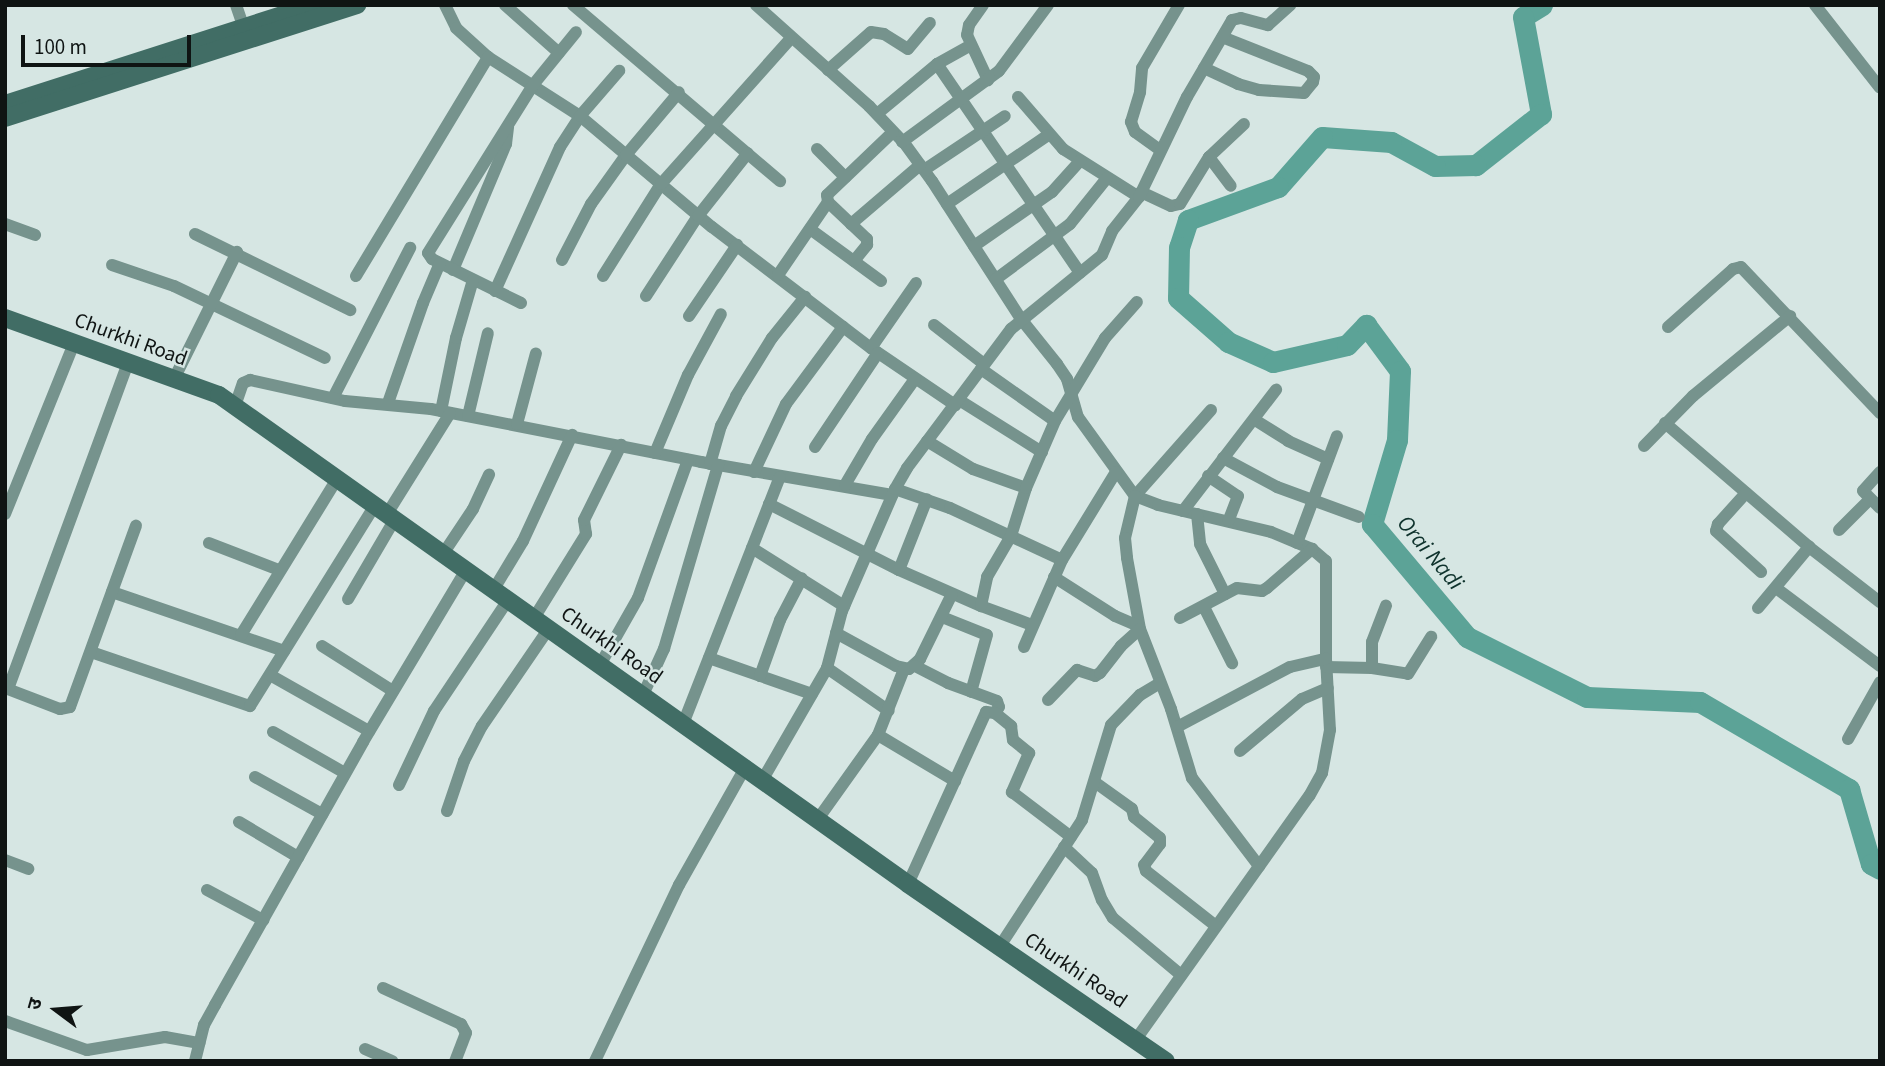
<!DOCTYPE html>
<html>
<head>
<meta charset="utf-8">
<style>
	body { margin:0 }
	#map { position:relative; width:1885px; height:1066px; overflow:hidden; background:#d6e6e3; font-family:"Source Sans 3","Noto Sans Devanagari",sans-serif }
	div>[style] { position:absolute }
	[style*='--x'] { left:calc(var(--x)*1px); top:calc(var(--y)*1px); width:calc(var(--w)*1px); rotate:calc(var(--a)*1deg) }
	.river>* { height:21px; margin:-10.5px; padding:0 10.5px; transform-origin:10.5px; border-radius:10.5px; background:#5ca397 }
	.street>* { height:12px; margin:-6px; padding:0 6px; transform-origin:6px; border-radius:6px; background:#76938d }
	.secondary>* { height:18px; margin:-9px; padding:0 9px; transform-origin:9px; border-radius:9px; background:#416d65 }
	span { translate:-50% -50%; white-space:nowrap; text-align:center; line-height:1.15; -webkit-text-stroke:5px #d6e6e3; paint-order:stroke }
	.street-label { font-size:21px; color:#0f1413 }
	.water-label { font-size:23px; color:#0e322c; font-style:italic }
	.frame { position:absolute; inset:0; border:7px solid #0f1413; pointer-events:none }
	.north { position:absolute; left:21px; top:975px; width:70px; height:70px; -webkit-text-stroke:5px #d6e6e3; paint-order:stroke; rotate:286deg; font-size:19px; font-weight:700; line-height:28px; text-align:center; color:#0f1413 }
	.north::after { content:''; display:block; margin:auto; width:24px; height:32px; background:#0f1413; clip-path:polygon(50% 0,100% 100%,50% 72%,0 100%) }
	.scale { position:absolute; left:21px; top:35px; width:170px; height:32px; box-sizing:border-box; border:4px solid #0f1413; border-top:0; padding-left:9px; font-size:21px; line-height:24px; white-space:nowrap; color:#0f1413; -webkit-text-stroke:5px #d6e6e3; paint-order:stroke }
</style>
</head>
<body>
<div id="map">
	<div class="river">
		<div style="--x:1542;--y:5;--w:22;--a:148"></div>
		<div style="--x:1523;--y:17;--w:99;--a:79.5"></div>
		<div style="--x:1541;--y:114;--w:83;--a:141.9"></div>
		<div style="--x:1476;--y:165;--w:41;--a:178.6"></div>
		<div style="--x:1435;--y:166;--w:50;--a:-151.4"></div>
		<div style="--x:1391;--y:142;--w:69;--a:-175.9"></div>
		<div style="--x:1322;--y:137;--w:67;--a:131.3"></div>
		<div style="--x:1278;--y:187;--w:96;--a:159.9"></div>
		<div style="--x:1188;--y:220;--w:28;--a:108"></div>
		<div style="--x:1179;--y:247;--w:51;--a:91.1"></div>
		<div style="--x:1178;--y:298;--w:67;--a:41.3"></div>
		<div style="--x:1228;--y:342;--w:49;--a:24"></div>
		<div style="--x:1273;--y:362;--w:76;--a:-12.9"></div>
		<div style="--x:1347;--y:345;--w:28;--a:-46"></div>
		<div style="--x:1366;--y:325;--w:57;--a:53.5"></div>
		<div style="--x:1400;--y:371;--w:69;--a:92.5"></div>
		<div style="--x:1397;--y:440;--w:88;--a:106.6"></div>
		<div style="--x:1372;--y:524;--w:148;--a:49.9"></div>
		<div style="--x:1467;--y:637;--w:134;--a:26.6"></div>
		<div style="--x:1587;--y:697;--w:113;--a:2.5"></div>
		<div style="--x:1700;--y:702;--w:173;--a:30.3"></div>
		<div style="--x:1849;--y:789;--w:78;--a:73.7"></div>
		<div style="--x:1871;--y:864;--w:10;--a:29"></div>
	</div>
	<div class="street">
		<div style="--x:236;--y:5;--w:24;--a:71"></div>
		<div style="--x:445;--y:5;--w:25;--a:64"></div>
		<div style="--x:456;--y:28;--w:43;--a:42.2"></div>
		<div style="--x:488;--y:57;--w:109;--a:32.7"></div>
		<div style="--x:580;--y:116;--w:172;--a:40.1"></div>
		<div style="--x:712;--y:227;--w:200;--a:37.3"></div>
		<div style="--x:871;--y:348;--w:102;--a:34.2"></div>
		<div style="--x:505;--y:5;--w:72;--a:41.6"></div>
		<div style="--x:573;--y:5;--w:272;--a:40.4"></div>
		<div style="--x:756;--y:5;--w:152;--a:41.8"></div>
		<div style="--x:869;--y:106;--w:52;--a:46.5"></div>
		<div style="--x:905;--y:144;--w:46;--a:53.9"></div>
		<div style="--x:932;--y:181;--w:164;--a:57.2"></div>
		<div style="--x:1021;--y:319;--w:58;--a:51.3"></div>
		<div style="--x:1057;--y:364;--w:18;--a:56"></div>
		<div style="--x:1067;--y:379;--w:40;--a:74"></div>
		<div style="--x:1078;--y:417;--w:97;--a:54.2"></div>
		<div style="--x:1135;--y:496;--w:25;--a:21"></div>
		<div style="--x:1158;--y:505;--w:116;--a:13.4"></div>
		<div style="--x:1271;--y:532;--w:44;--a:22.5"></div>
		<div style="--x:1312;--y:549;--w:18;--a:41"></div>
		<div style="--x:1326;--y:561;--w:98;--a:90"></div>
		<div style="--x:1326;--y:659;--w:71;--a:86.8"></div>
		<div style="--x:1330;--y:730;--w:44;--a:100.5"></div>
		<div style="--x:1322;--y:773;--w:26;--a:119"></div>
		<div style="--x:1309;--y:796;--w:297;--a:125.4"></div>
		<div style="--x:983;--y:5;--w:24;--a:125"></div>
		<div style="--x:969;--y:25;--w:10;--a:101"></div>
		<div style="--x:967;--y:35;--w:50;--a:65"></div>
		<div style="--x:1815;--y:5;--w:105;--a:51.9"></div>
		<div style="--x:937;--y:64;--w:253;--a:55.6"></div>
		<div style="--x:1204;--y:68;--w:38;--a:25"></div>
		<div style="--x:1238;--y:84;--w:22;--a:16"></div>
		<div style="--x:1259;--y:90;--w:45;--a:3.8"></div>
		<div style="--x:1304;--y:93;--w:14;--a:-51"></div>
		<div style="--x:1313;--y:82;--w:5;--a:-79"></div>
		<div style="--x:1314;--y:77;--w:8;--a:-135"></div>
		<div style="--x:1308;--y:71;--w:92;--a:-158.4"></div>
		<div style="--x:828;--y:70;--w:57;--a:-41.5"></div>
		<div style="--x:871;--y:32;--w:13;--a:9"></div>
		<div style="--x:884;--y:34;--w:28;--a:32"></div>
		<div style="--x:908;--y:49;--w:34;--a:-50"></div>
		<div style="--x:1018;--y:97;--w:69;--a:49.1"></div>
		<div style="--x:1063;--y:149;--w:90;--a:32.3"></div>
		<div style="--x:877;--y:114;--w:78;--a:-39.8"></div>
		<div style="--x:937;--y:64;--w:39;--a:-29"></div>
		<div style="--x:902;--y:142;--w:120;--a:-36.2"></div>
		<div style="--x:999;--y:71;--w:82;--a:-53.4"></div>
		<div style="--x:817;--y:149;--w:40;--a:45"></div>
		<div style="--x:1160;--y:150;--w:31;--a:-144"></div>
		<div style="--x:1135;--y:132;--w:11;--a:-112"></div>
		<div style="--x:1131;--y:122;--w:31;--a:-73"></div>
		<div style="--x:1140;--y:92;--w:24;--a:-85"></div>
		<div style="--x:1142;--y:68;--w:73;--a:-59.6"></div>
		<div style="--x:1209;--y:157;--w:36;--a:53"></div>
		<div style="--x:924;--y:170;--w:97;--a:-33.7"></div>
		<div style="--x:1141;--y:192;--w:33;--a:25"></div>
		<div style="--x:1171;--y:206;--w:9;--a:-13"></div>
		<div style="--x:1180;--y:204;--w:55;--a:-58.3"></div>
		<div style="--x:1209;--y:157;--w:48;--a:-43.3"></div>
		<div style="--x:947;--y:204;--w:122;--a:-34.3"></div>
		<div style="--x:5;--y:224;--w:32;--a:20"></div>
		<div style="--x:851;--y:224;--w:91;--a:-40.5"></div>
		<div style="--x:810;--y:229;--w:88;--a:36.2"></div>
		<div style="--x:195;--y:234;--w:173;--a:26.1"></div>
		<div style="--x:974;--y:246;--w:95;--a:-34.7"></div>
		<div style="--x:1052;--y:192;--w:42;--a:-47.9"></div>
		<div style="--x:562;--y:260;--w:63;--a:-62.6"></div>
		<div style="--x:591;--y:204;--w:60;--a:-54.5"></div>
		<div style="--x:626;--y:155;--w:82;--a:-49.9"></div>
		<div style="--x:854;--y:261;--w:21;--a:-51"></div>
		<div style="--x:867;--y:245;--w:6;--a:-90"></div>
		<div style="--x:867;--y:239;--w:54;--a:-136.5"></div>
		<div style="--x:828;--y:202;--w:7;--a:-98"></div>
		<div style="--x:827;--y:195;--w:91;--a:-43.7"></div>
		<div style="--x:112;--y:265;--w:65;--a:18.7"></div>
		<div style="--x:174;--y:286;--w:167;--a:25.5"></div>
		<div style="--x:453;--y:270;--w:137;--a:-67.2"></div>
		<div style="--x:506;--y:144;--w:17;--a:-83"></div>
		<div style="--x:778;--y:275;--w:88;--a:-55.6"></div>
		<div style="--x:356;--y:276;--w:256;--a:-58.9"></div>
		<div style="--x:603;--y:276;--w:109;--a:-57.8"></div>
		<div style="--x:661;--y:184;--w:195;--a:-48.3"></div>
		<div style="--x:996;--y:279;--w:92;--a:-36.6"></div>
		<div style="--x:1070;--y:224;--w:59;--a:-51.2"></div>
		<div style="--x:495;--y:291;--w:158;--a:-65.7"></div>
		<div style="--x:560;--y:147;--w:37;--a:-57"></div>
		<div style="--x:580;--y:116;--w:60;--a:-49.1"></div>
		<div style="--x:646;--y:296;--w:95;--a:-57"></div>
		<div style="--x:698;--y:216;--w:80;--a:-51.6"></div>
		<div style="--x:521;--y:303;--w:99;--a:-153.7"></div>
		<div style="--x:432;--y:259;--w:7;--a:-124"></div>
		<div style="--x:428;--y:253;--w:198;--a:-58"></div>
		<div style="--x:533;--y:85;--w:68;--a:-50.9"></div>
		<div style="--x:689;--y:316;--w:86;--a:-55.9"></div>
		<div style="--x:934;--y:325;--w:63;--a:38"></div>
		<div style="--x:1668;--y:327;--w:87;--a:-41.7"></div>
		<div style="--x:1733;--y:269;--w:8;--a:-14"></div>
		<div style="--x:1741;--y:267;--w:202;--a:46.4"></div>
		<div style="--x:871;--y:348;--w:79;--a:-55.3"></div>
		<div style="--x:981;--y:369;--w:90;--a:35.1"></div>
		<div style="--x:174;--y:379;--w:142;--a:-63.6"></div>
		<div style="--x:333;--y:398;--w:169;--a:-62.8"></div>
		<div style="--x:959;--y:400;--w:98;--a:32.1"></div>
		<div style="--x:388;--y:403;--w:106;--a:-70.7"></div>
		<div style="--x:423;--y:303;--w:43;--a:-67"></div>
		<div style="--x:235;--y:406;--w:24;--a:-71"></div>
		<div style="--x:243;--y:383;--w:8;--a:-23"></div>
		<div style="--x:250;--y:380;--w:97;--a:12.5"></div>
		<div style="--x:345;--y:401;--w:86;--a:5.3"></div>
		<div style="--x:431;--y:409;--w:275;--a:11.1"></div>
		<div style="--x:701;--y:462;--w:194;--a:9.8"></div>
		<div style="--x:1211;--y:410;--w:115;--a:131.5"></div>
		<div style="--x:1135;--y:496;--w:43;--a:103.4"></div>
		<div style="--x:1125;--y:538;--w:20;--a:84"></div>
		<div style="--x:1127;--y:558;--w:72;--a:79.6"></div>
		<div style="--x:1140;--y:629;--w:86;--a:68.8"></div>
		<div style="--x:1171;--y:709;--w:72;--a:73.1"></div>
		<div style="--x:1192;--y:778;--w:111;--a:52.7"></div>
		<div style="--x:441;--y:411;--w:75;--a:-78.4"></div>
		<div style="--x:456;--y:338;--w:60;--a:-73.7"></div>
		<div style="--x:468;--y:416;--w:85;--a:-76.5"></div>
		<div style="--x:1255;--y:420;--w:39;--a:32"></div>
		<div style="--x:1288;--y:441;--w:44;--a:24.2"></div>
		<div style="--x:1665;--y:423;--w:190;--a:40.7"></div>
		<div style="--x:1809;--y:547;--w:90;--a:37.8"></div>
		<div style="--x:517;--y:424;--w:73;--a:-75"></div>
		<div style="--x:927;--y:441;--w:54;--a:31.3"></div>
		<div style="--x:973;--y:469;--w:56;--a:19.7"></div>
		<div style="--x:1644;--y:446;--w:70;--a:-45.6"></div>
		<div style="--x:1693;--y:396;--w:126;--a:-39.5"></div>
		<div style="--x:815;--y:447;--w:113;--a:-56.2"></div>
		<div style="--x:655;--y:453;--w:85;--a:-67.1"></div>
		<div style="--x:688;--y:375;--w:69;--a:-61.6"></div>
		<div style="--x:1223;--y:458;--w:61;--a:28.2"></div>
		<div style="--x:1277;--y:487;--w:87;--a:20.1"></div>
		<div style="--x:710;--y:464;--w:40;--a:-74"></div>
		<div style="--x:721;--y:426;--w:34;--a:-63"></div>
		<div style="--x:736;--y:396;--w:68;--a:-58.2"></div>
		<div style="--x:772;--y:338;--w:53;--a:-51.2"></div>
		<div style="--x:754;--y:472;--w:75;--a:-64.8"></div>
		<div style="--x:786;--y:404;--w:96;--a:-53.5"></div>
		<div style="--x:1880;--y:472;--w:25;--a:132"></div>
		<div style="--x:1863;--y:491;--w:24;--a:45"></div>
		<div style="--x:1208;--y:476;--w:36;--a:34"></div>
		<div style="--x:1238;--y:496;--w:26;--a:111"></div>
		<div style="--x:845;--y:485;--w:53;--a:-59.6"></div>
		<div style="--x:872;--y:439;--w:74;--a:-54.4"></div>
		<div style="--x:895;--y:489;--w:58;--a:19.1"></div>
		<div style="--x:950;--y:508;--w:123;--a:24.9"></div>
		<div style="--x:1746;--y:493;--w:42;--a:132.1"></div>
		<div style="--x:1718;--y:524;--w:7;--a:106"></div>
		<div style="--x:1716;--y:531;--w:61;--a:42.3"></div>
		<div style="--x:769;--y:504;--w:146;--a:26.9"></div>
		<div style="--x:899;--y:570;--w:90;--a:23.7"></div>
		<div style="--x:981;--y:606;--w:54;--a:20.4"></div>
		<div style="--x:1183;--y:511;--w:153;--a:-52.5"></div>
		<div style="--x:5;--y:514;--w:184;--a:-68"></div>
		<div style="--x:387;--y:514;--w:119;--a:-58"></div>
		<div style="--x:1197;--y:514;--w:30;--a:84"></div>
		<div style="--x:1200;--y:544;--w:56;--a:63.4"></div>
		<div style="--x:1839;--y:530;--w:44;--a:-45"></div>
		<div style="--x:209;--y:543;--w:75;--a:21.1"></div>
		<div style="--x:1297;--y:543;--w:114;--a:-69.5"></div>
		<div style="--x:752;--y:548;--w:109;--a:32.2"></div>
		<div style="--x:443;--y:554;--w:54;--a:-56.3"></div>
		<div style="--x:473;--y:509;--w:38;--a:-65"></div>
		<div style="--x:899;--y:570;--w:76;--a:-68.5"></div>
		<div style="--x:1054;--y:577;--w:72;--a:32.6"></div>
		<div style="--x:1115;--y:616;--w:26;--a:23"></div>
		<div style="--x:1776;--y:588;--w:130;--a:36.9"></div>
		<div style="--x:494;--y:589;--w:56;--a:-58.9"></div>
		<div style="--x:523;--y:541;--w:117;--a:-65.2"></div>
		<div style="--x:112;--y:592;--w:182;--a:18.9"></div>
		<div style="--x:348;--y:599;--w:93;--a:-59.6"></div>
		<div style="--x:981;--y:606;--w:30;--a:-78"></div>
		<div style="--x:987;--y:577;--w:48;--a:-59.7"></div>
		<div style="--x:1011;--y:536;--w:50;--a:-72.6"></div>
		<div style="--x:1026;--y:488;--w:73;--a:-66.6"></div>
		<div style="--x:1055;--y:421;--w:97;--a:-58.9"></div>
		<div style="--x:1105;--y:338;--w:48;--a:-48.4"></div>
		<div style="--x:1204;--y:607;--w:63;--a:63.4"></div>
		<div style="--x:1758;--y:608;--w:80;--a:-50.1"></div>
		<div style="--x:942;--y:617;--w:48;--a:21.8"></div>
		<div style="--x:987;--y:635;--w:59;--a:105.7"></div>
		<div style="--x:534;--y:618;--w:99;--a:-58.2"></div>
		<div style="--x:586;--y:534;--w:14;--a:-98"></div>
		<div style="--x:584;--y:520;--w:84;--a:-63.7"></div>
		<div style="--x:1180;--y:618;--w:64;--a:-27.8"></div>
		<div style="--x:1237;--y:588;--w:25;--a:7"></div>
		<div style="--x:1262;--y:591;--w:6;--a:-31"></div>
		<div style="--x:1267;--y:588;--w:60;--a:-40.9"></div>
		<div style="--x:836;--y:633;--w:68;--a:28.8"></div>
		<div style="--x:896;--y:666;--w:13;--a:13"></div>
		<div style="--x:909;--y:669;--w:15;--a:-42"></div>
		<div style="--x:920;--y:659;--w:72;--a:-63.8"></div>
		<div style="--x:241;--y:635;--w:183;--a:-58.4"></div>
		<div style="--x:322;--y:646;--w:84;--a:32.4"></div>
		<div style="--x:1024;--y:647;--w:95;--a:-66.4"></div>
		<div style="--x:1062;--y:560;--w:103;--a:-58.5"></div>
		<div style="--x:91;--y:652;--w:168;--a:18.8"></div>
		<div style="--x:250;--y:706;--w:237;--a:-58.1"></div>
		<div style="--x:709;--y:658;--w:109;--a:19.3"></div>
		<div style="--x:600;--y:665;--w:77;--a:-60.4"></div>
		<div style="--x:638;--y:598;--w:147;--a:-70.1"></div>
		<div style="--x:915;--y:666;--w:37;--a:27"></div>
		<div style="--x:948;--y:683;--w:52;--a:20.2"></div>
		<div style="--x:997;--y:701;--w:6;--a:72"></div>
		<div style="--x:999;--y:707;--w:7;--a:124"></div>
		<div style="--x:1326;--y:667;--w:46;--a:1.2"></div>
		<div style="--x:1372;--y:668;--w:36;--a:9"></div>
		<div style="--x:1408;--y:674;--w:44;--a:-58.1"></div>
		<div style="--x:827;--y:668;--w:75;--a:34.7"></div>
		<div style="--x:1372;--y:668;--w:26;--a:-90"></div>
		<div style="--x:1372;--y:642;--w:39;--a:-69"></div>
		<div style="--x:270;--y:675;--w:114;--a:29.5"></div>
		<div style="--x:760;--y:676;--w:59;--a:-70.3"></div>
		<div style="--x:780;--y:620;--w:47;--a:-62.4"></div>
		<div style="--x:5;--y:688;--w:59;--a:20.9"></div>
		<div style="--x:60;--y:709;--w:10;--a:-11"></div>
		<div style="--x:70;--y:707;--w:193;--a:-70"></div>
		<div style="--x:8;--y:689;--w:348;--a:-69.8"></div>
		<div style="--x:643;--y:695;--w:51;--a:-65.5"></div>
		<div style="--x:664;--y:649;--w:192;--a:-73.6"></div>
		<div style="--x:1048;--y:700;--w:42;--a:-46"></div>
		<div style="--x:1077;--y:670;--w:19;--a:18"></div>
		<div style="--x:1095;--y:676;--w:6;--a:-31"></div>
		<div style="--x:1100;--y:673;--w:34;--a:-52"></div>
		<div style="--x:1121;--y:646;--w:25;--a:-42"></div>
		<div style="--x:683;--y:724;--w:265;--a:-68.6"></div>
		<div style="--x:1177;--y:727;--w:128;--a:-28"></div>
		<div style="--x:1290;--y:667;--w:37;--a:-13"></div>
		<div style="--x:273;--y:732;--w:83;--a:29.7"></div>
		<div style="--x:878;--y:735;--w:90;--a:30.9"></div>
		<div style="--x:1848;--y:739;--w:65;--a:-60.7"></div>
		<div style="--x:1240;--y:751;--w:81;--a:-40"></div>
		<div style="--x:1302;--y:699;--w:28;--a:-23"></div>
		<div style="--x:255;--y:777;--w:77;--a:28.9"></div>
		<div style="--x:763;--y:779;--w:128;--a:-60"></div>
		<div style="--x:827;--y:668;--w:59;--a:-75.3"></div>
		<div style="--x:842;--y:611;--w:133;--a:-66.5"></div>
		<div style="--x:895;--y:489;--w:24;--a:-60"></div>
		<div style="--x:907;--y:468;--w:174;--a:-53.2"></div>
		<div style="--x:1011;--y:329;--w:117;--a:-39.1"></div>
		<div style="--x:1102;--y:255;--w:26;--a:-67"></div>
		<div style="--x:1112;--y:231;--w:43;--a:-51.5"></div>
		<div style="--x:1139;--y:197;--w:111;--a:-64.4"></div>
		<div style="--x:1187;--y:97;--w:89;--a:-59.7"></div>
		<div style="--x:1232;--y:20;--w:9;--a:-13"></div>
		<div style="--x:1241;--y:18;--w:28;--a:15"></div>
		<div style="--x:1268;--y:25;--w:30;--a:-42"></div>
		<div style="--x:1096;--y:783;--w:44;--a:35.8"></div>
		<div style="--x:1132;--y:809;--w:8;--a:76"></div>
		<div style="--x:1134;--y:817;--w:33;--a:39"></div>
		<div style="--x:1160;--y:838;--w:6;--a:90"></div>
		<div style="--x:1160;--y:844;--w:26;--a:127"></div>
		<div style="--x:1144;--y:865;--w:6;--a:72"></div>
		<div style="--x:1146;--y:871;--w:89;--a:38.2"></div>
		<div style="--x:399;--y:785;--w:82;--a:-64.7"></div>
		<div style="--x:434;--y:711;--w:133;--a:-56.3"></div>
		<div style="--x:447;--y:811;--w:53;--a:-71.2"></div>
		<div style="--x:464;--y:761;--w:39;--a:-63"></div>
		<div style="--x:482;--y:726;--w:119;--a:-55.6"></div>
		<div style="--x:818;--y:819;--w:103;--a:-54.5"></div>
		<div style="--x:878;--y:735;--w:71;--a:-68.5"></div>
		<div style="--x:239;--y:822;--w:69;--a:30.7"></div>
		<div style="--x:1064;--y:847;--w:38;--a:43"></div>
		<div style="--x:1092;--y:873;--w:29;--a:70"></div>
		<div style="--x:1102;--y:900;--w:21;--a:59"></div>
		<div style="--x:1113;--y:918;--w:89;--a:40"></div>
		<div style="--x:5;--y:860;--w:25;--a:21"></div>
		<div style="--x:908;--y:884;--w:189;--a:-65.6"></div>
		<div style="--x:986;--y:712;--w:9;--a:6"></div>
		<div style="--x:995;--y:713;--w:21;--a:39"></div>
		<div style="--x:1011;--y:726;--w:14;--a:82"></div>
		<div style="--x:1013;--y:740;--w:21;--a:39"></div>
		<div style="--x:1029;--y:753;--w:43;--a:113.6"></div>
		<div style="--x:1012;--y:792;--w:74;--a:37.3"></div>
		<div style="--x:207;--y:890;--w:64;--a:28.2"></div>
		<div style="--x:1000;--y:946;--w:150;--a:-56.9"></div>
		<div style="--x:1082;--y:820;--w:99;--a:-73"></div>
		<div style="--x:1111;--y:725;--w:42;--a:-46"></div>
		<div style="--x:1140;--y:695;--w:23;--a:-31"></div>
		<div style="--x:383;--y:988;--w:86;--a:24.8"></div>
		<div style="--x:461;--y:1024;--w:10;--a:61"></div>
		<div style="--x:466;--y:1033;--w:30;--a:111"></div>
		<div style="--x:5;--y:1021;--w:87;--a:19.5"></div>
		<div style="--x:87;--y:1050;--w:79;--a:-9.5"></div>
		<div style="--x:165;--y:1037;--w:35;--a:10"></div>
		<div style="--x:365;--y:1049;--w:30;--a:24"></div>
		<div style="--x:195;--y:1061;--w:37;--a:-76"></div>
		<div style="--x:204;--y:1025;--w:23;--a:-61"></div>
		<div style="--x:215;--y:1005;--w:302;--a:-60.6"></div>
		<div style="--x:363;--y:742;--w:200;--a:-59.1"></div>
		<div style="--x:595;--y:1061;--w:195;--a:-64.5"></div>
		<div style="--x:679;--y:885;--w:137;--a:-60.6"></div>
	</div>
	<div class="secondary">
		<div style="--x:5;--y:104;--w:324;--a:-17.8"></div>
		<div style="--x:5;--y:118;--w:370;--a:-17.8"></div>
		<div style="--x:5;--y:318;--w:227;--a:19.8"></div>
		<div style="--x:219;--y:395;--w:845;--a:35.36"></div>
		<div style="--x:908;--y:884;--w:313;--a:34.5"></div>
	</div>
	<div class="street-label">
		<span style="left:131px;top:339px;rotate:20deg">Churkhi Road</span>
		<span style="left:612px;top:645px;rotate:35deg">Churkhi Road</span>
		<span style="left:1076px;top:970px;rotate:34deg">Churkhi Road</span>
	</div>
	<div class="water-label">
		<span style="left:1430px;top:553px;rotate:50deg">Orai Nadi</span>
	</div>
	<div class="frame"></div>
	<div class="north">उ</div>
	<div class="scale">100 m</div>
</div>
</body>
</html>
